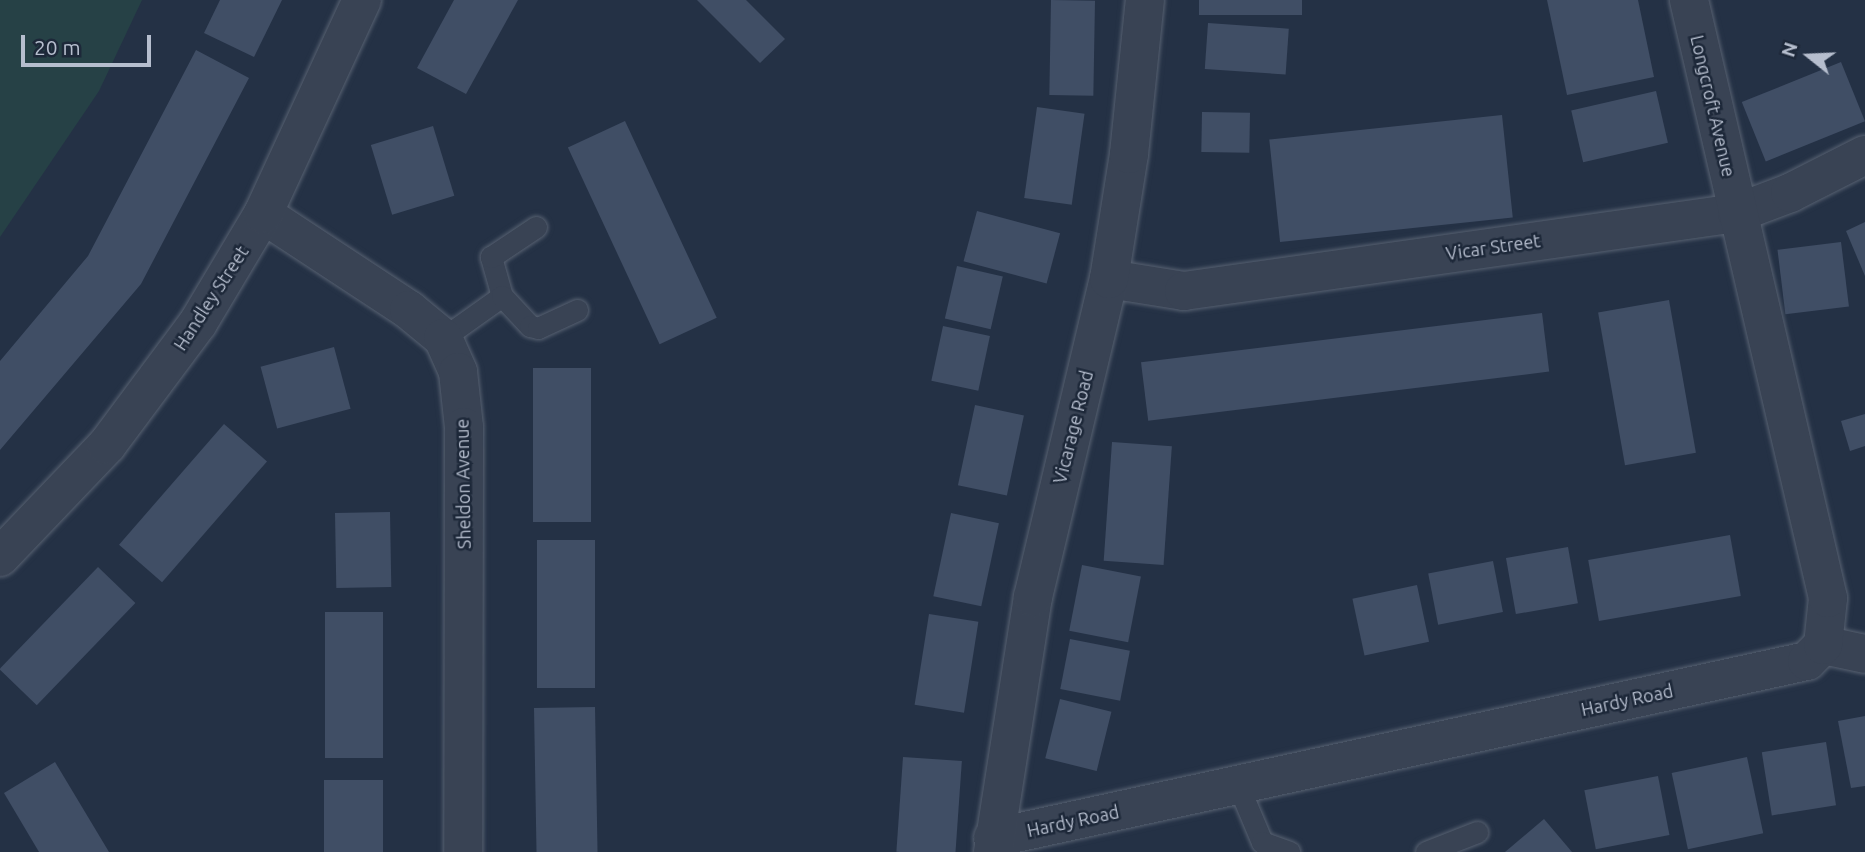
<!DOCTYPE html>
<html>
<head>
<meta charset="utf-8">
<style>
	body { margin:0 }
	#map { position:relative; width:1865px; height:852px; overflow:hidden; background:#243145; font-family:Ubuntu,sans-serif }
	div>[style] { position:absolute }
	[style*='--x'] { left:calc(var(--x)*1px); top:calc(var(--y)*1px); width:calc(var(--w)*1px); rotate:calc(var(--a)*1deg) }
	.green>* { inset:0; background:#264146 }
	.building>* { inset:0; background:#404e65; transform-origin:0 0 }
	.roads { filter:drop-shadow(0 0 2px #576171) drop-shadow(0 0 2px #576171) }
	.service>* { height:21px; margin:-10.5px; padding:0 10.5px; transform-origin:10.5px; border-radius:10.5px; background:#394354 }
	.minor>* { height:38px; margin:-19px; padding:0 19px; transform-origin:19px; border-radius:19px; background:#394354 }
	span { translate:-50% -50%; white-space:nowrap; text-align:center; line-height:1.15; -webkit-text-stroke:5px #1d2839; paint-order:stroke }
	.street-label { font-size:18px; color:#b6bece }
	.north { position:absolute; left:1774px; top:21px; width:70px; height:70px; -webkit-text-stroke:5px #1d2839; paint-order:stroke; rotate:288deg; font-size:19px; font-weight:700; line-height:28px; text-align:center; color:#b6bece }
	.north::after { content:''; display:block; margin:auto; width:24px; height:32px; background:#b6bece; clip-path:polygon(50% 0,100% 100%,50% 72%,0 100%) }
	.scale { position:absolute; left:21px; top:35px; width:130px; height:32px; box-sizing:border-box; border:4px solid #b6bece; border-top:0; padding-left:9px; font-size:21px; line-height:24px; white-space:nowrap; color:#b6bece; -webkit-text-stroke:5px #1d2839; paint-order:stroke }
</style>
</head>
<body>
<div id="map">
	<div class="green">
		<div style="clip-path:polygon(0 0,142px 0,99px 91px,0 237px)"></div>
	</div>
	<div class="building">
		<div style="clip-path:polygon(220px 0,282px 0,254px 57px,204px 33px)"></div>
		<div style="clip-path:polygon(454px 0,518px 0,466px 94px,417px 68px)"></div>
		<div style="clip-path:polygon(697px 0,746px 0,785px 39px,760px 63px)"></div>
		<div style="left:1051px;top:0;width:44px;height:95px;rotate:1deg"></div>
		<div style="left:1199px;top:0;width:103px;height:15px"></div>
		<div style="clip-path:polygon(1547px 0,1638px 0,1654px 77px,1567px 95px)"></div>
		<div style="left:1208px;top:23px;width:81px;height:46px;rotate:4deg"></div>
		<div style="clip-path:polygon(196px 50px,249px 78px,141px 284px,0 450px,0 361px,88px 256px)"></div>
		<div style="left:1841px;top:62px;width:64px;height:107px;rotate:68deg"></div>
		<div style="left:1656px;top:91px;width:53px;height:87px;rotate:77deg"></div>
		<div style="left:1037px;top:107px;width:48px;height:92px;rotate:8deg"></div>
		<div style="left:1202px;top:112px;width:48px;height:40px;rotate:1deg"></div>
		<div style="left:1502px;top:115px;width:103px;height:234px;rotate:84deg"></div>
		<div style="left:625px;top:121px;width:217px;height:63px;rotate:65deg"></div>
		<div style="left:433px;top:126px;width:73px;height:65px;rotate:73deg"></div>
		<div style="left:977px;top:211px;width:86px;height:52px;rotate:15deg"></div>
		<div style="clip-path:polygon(1865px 222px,1865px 276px,1846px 231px)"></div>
		<div style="left:1841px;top:242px;width:65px;height:64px;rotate:83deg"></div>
		<div style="left:957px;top:266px;width:47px;height:54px;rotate:13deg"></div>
		<div style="left:1669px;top:300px;width:155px;height:72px;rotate:80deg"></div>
		<div style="left:1542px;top:313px;width:59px;height:404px;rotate:83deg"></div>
		<div style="left:943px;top:326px;width:48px;height:56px;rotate:12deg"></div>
		<div style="left:334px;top:347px;width:64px;height:76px;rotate:75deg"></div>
		<div style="left:533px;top:368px;width:58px;height:154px"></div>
		<div style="left:975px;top:405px;width:50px;height:82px;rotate:12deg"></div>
		<div style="clip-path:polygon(1865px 414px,1865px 446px,1850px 451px,1841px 421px)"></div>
		<div style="left:224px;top:424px;width:57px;height:160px;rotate:41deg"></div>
		<div style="left:1112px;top:442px;width:60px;height:119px;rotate:4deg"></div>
		<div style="left:390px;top:512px;width:75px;height:55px;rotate:89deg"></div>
		<div style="left:951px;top:513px;width:49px;height:85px;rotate:12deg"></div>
		<div style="left:1730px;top:535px;width:62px;height:144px;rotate:80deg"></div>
		<div style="left:595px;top:540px;width:148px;height:58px;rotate:90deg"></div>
		<div style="left:1568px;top:547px;width:57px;height:63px;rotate:80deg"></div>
		<div style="left:1493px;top:561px;width:52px;height:66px;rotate:79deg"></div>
		<div style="left:1082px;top:565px;width:60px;height:67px;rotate:11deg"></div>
		<div style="left:98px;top:567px;width:52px;height:142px;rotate:44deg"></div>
		<div style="left:1417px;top:585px;width:58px;height:66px;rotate:78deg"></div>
		<div style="left:383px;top:612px;width:146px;height:58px;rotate:90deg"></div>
		<div style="left:929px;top:614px;width:50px;height:92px;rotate:9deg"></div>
		<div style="left:1070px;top:639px;width:61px;height:51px;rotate:11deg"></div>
		<div style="left:1060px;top:699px;width:53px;height:61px;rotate:14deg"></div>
		<div style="left:595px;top:707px;width:145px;height:61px;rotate:89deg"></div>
		<div style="clip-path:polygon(1865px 716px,1865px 786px,1851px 788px,1838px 721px)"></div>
		<div style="left:1826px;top:742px;width:64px;height:65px;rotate:81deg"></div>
		<div style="left:903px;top:757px;width:59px;height:95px;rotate:4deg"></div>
		<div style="left:1747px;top:757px;width:78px;height:77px;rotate:78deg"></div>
		<div style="clip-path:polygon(55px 762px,109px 852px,39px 852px,4px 793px)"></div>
		<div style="left:1658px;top:776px;width:60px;height:75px;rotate:79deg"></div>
		<div style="left:324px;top:780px;width:59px;height:72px"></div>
		<div style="clip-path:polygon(1544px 819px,1572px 852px,1505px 852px)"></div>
	</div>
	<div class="roads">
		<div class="service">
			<div style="--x:502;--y:296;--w:41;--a:-105.8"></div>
			<div style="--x:491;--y:257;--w:54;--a:-33.7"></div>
			<div style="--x:443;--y:338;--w:72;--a:-35.4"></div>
			<div style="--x:502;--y:296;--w:41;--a:47"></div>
			<div style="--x:530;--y:326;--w:8;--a:14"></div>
			<div style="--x:538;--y:328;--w:43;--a:-24.8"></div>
			<div style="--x:1238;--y:785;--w:62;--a:67.2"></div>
			<div style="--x:1262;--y:842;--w:29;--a:20"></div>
			<div style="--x:1426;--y:852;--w:55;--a:-21.4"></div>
		</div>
		<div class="minor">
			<div style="--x:263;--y:214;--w:175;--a:33.3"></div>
			<div style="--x:409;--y:310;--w:44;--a:39.5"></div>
			<div style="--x:443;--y:338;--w:37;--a:66"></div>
			<div style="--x:458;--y:372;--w:55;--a:83.8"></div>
			<div style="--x:464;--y:427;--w:425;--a:90.1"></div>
			<div style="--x:1109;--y:279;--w:76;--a:9.1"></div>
			<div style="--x:1184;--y:291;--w:558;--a:-8.03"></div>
			<div style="--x:1737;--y:213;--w:57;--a:-20.7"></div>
			<div style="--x:1790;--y:193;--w:84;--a:-26.9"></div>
			<div style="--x:0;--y:557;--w:155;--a:-46.3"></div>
			<div style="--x:107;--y:445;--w:152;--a:-53.3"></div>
			<div style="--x:198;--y:323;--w:127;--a:-59.2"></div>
			<div style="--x:263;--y:214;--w:236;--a:-65.2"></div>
			<div style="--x:1823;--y:645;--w:43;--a:12.1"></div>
			<div style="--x:993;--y:838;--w:833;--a:-12.27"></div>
			<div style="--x:1807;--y:661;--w:23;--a:-45"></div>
			<div style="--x:1823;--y:645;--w:47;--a:-83.9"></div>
			<div style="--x:1828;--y:598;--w:614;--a:-103.09"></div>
			<div style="--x:993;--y:852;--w:258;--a:-81.1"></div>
			<div style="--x:1033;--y:597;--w:327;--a:-76.6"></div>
			<div style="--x:1109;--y:279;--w:127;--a:-80.9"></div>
			<div style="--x:1129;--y:154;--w:155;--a:-84.1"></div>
		</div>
	</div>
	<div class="street-label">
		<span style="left:1713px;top:106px;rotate:77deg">Longcroft Avenue</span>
		<span style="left:1493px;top:247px;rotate:-8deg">Vicar Street</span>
		<span style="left:211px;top:298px;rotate:-57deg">Handley Street</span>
		<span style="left:1073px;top:427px;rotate:-76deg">Vicarage Road</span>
		<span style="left:463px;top:484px;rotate:-91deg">Sheldon Avenue</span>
		<span style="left:1627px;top:700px;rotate:-12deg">Hardy Road</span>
		<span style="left:1073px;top:821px;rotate:-12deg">Hardy Road</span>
	</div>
	<div class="north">N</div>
	<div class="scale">20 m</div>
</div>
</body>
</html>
